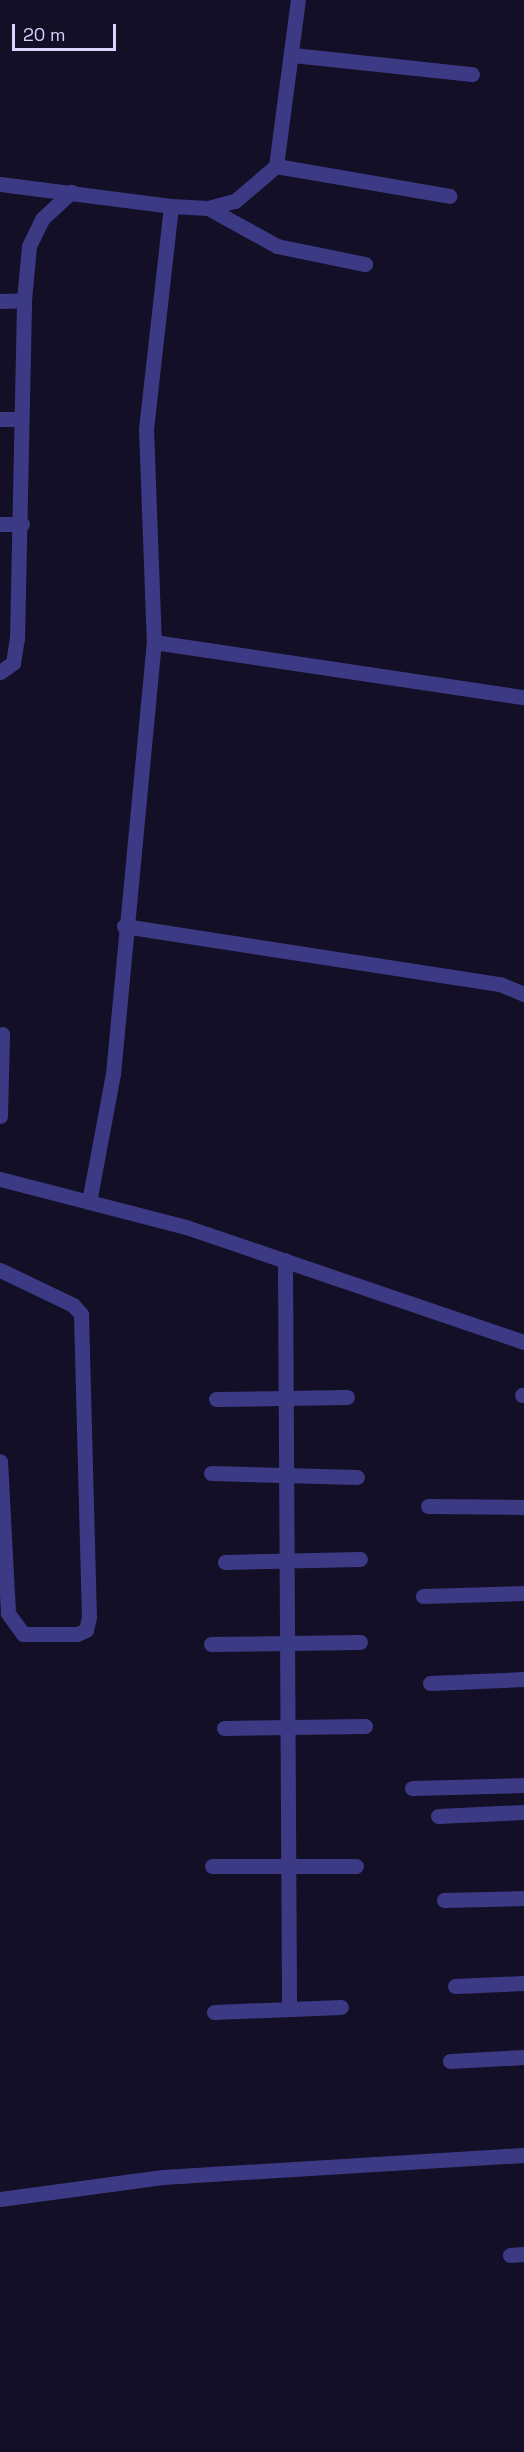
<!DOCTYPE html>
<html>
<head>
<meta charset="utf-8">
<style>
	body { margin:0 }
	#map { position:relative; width:524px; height:2452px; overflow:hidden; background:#130f26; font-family:"Space Grotesk",sans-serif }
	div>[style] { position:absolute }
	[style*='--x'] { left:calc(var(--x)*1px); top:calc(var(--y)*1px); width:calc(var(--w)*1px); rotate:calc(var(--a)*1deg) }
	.lane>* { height:15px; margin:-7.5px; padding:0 7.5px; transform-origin:7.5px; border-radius:7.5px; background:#3d3a85 }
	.street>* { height:15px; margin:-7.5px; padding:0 7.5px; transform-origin:7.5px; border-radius:7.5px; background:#3d3a85 }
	span { translate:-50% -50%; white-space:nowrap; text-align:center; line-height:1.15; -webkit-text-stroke:4.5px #130f26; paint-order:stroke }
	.scale { position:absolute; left:12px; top:24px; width:104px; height:27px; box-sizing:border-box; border:3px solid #d9d4ff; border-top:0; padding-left:8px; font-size:18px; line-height:21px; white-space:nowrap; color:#d9d4ff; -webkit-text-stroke:4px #130f26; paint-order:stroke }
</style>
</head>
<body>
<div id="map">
	<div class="lane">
		<div style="--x:0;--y:1116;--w:82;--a:-88.6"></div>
	</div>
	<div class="street">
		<div style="--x:293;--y:55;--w:180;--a:6.1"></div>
		<div style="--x:276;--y:166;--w:176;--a:9.8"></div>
		<div style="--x:0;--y:184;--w:172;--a:7.3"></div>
		<div style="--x:171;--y:206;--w:37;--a:3"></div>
		<div style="--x:208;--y:208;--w:28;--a:-15"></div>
		<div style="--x:235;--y:201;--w:54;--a:-40.5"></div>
		<div style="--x:276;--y:166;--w:167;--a:-82.5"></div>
		<div style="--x:171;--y:206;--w:223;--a:96.4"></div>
		<div style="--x:146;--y:428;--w:214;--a:87.9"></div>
		<div style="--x:154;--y:642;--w:374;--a:8.5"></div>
		<div style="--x:208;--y:208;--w:79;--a:28.8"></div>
		<div style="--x:277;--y:246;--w:90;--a:11.6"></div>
		<div style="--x:0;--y:301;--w:24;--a:-2"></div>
		<div style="--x:0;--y:419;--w:21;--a:0"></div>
		<div style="--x:0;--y:524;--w:22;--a:0"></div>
		<div style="--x:0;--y:672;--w:16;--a:-35"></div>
		<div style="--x:13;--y:663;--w:24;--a:-81"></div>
		<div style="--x:17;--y:639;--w:339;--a:-88.8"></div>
		<div style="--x:24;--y:300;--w:54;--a:-84.7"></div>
		<div style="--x:29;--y:246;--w:30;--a:-64"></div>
		<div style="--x:42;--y:219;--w:40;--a:-43"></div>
		<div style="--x:124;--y:926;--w:380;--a:8.8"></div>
		<div style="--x:500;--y:984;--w:26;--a:23"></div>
		<div style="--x:0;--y:1179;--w:192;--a:14.5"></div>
		<div style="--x:186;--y:1227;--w:357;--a:18.8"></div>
		<div style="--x:89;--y:1202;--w:130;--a:-79.4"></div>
		<div style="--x:113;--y:1074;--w:434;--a:-84.6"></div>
		<div style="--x:285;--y:1260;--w:748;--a:89.69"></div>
		<div style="--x:0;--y:1270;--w:81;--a:25.6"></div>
		<div style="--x:73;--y:1305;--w:12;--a:48"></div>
		<div style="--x:81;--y:1314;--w:303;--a:88.5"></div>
		<div style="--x:89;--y:1617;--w:13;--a:103"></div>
		<div style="--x:86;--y:1630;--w:10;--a:156"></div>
		<div style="--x:77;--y:1634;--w:54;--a:180"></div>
		<div style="--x:23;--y:1634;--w:26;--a:-126"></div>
		<div style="--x:8;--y:1613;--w:152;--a:-93"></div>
		<div style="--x:522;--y:1395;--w:2;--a:0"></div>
		<div style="--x:216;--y:1399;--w:131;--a:-0.9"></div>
		<div style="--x:211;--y:1473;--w:146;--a:1.6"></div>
		<div style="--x:428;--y:1506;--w:96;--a:0.6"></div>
		<div style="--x:225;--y:1562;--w:135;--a:-1.3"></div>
		<div style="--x:423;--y:1596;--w:101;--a:-1.7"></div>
		<div style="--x:211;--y:1644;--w:149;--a:-0.8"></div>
		<div style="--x:430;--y:1683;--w:94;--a:-2.4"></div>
		<div style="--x:224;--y:1728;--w:141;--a:-0.8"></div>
		<div style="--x:412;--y:1788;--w:112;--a:-1.5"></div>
		<div style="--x:438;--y:1816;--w:86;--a:-2.7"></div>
		<div style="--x:212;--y:1866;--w:144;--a:0"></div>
		<div style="--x:444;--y:1900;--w:80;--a:-1.4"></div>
		<div style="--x:455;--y:1986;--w:69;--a:-2.5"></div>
		<div style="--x:214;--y:2012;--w:127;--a:-2.3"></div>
		<div style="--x:450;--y:2061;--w:74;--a:-3.1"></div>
		<div style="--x:0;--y:2199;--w:164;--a:-7.7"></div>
		<div style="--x:163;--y:2177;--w:362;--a:-3.5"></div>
		<div style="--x:510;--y:2255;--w:14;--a:-4"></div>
	</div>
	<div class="scale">20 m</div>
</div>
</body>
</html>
